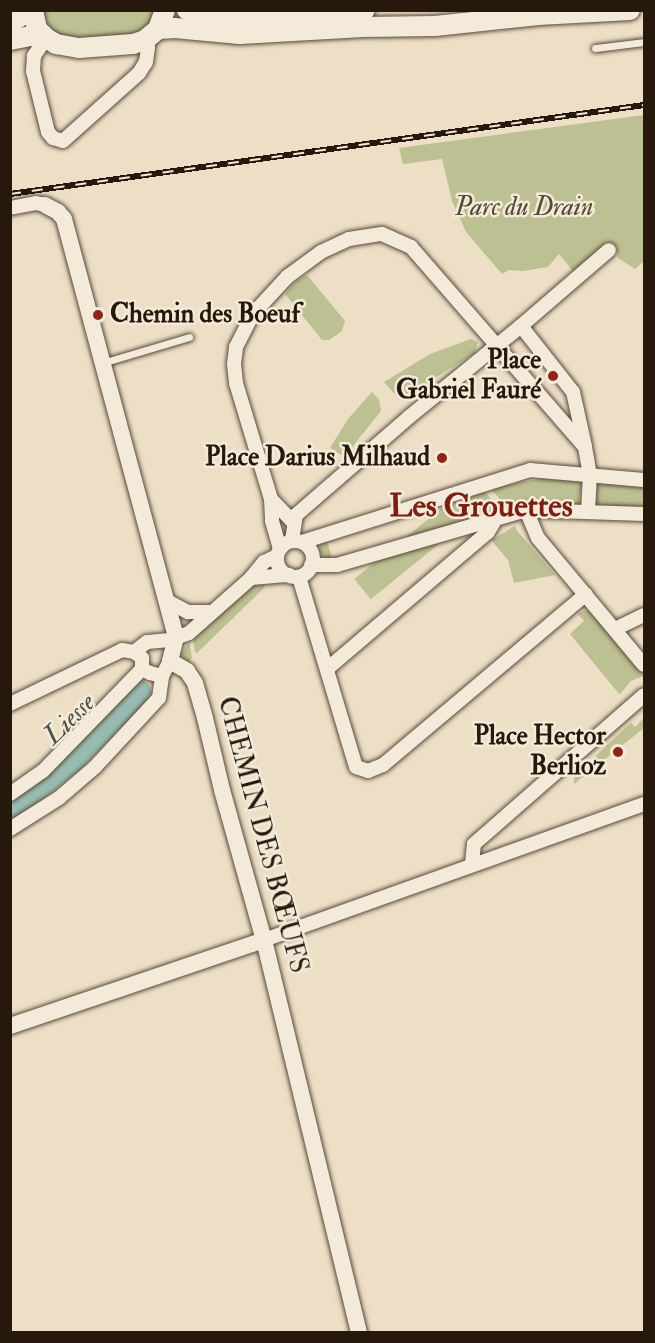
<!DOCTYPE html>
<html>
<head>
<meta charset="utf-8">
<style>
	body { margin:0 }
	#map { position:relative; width:655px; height:1343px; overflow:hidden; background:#eddec6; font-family:"IM FELL Double Pica",serif }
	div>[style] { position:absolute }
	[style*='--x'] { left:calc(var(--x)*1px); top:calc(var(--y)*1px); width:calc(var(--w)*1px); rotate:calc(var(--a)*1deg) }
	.green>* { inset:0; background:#bdc092; transform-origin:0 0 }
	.river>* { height:24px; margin:-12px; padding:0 12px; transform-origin:12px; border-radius:12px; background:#99bcb2 }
	.roads { filter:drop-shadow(0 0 2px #584a3a) drop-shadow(0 0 2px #584a3a) }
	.service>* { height:7px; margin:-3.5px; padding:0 3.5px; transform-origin:3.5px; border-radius:3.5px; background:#f3eada }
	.minor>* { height:14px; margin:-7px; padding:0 7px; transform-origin:7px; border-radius:7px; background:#f3eada }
	.minor>.ring { margin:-7px; padding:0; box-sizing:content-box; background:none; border:14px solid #f3eada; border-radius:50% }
	.tertiary>* { height:16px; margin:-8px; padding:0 8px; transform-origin:8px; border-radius:8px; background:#f3eada }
	.secondary>* { height:20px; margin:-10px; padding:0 10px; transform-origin:10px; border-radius:10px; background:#f3eada }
	.rail>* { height:6px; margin-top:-3px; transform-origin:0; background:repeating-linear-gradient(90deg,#f3eada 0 11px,#26190b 0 22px); box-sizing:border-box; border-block:2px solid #26190b }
	.dots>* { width:16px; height:16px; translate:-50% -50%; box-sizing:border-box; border:3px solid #f3eada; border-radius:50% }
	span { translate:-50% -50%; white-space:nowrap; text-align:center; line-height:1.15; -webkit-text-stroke:5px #f3eada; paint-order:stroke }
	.park-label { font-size:26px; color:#534b34; font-style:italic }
	.poi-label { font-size:26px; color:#26190b; font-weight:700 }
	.left { translate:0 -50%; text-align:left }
	.right { translate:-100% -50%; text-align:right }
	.street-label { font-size:26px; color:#26190b }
	.water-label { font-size:27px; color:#4e5245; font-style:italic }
	.district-label { font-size:32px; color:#7a1f14; font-weight:700 }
	.frame { position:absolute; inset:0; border:12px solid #26190b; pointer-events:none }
</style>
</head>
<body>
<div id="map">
	<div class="green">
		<div style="clip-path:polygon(43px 11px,157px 11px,156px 18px,137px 36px,65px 40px,57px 37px,47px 25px)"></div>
		<div style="clip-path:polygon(644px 115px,644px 261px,635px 269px,618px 258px,615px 246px,578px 277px,559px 254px,548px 267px,523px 271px,509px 270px,502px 274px,466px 232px,452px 201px,442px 159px,403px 164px,399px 148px)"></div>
		<div style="clip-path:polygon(307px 275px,345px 321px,342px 331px,329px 340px,322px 340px,285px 294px,295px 282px)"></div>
		<div style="clip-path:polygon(471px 339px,478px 342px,475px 353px,400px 400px,384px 382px,430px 354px)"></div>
		<div style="clip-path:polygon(372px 392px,379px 400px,381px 411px,349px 451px,343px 448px,341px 452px,348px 456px,346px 458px,330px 448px,348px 419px)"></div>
		<div style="clip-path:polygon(544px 478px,582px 480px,579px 504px,522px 503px,506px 506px,490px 488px)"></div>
		<div style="clip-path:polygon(597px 480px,644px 485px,644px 509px,596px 508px,594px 504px)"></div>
		<div style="clip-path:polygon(485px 492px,497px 506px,474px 514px,462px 499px)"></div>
		<div style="left:453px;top:499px;width:26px;height:127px;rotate:51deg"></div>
		<div style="clip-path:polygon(515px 526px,518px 532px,555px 575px,514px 583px,508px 560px,491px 540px)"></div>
		<div style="clip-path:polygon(326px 538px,333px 561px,326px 561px,319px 550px,321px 542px)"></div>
		<div style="clip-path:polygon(256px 583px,263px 583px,265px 587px,197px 653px,195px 652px,193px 638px)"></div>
		<div style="clip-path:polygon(586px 610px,594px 613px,643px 672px,643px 676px,631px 681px,621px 693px,619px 694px,570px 634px,584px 621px,578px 614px)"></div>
		<div style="clip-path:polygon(189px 642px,192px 657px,188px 664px,184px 661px,182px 653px)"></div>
		<div style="clip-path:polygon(644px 718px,644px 728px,574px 784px,574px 778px,607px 745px,631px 723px,635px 727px)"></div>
	</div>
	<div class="river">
		<div style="--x:10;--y:807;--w:25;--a:-32"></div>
		<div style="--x:31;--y:794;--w:57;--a:-39.3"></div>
		<div style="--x:75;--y:758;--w:92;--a:-45.9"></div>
	</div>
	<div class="roads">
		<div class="service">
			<div style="--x:595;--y:48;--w:49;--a:-7"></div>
			<div style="--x:102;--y:363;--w:91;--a:-16.6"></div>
		</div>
		<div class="minor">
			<div style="--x:46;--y:38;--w:22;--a:124"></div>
			<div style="--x:34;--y:56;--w:15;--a:94"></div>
			<div style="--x:33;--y:71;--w:63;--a:76.2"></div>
			<div style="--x:48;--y:132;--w:8;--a:50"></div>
			<div style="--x:53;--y:138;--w:10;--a:17"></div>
			<div style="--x:63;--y:141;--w:102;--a:-41.8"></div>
			<div style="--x:139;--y:73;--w:13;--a:-58"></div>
			<div style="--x:146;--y:62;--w:15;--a:-82"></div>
			<div style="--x:148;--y:47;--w:8;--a:-113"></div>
			<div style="--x:10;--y:208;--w:26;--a:-11"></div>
			<div style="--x:36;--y:203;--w:9;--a:13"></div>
			<div style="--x:521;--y:326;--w:84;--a:51.8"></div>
			<div style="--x:573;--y:392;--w:55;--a:77.5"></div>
			<div style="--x:271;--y:499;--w:22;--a:87"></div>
			<div style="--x:272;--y:521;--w:29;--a:74"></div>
			<div style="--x:526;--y:510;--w:30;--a:67"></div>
			<div style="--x:538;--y:538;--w:165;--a:50.2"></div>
			<div style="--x:293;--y:522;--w:32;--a:-134"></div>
			<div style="--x:271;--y:499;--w:121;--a:-106.8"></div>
			<div style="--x:236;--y:383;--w:19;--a:-96"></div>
			<div style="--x:234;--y:364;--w:17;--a:-83"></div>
			<div style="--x:236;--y:347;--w:37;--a:-63"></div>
			<div style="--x:253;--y:314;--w:50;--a:-47.4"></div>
			<div style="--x:287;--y:277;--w:42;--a:-36.3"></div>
			<div style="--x:321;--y:252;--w:31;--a:-25"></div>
			<div style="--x:349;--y:239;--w:33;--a:-9"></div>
			<div style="--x:382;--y:234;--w:32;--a:24"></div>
			<div style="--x:411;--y:247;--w:265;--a:49"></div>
			<div style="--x:585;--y:447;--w:27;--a:80"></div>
			<div style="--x:590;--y:474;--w:38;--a:93"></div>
			<div style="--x:292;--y:540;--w:25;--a:-81"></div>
			<div style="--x:296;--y:515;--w:150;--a:-40.9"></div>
			<div style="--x:409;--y:417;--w:144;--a:-39.1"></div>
			<div style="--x:521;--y:326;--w:116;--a:-40.8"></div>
			<div class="ring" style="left:277px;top:541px;width:22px;height:22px"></div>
			<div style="--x:302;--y:542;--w:239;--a:-17.5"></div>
			<div style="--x:530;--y:470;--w:114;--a:5"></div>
			<div style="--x:311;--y:565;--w:26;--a:0"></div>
			<div style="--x:337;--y:565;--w:197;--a:-16.2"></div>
			<div style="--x:526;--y:510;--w:118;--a:1.9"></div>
			<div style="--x:299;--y:577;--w:198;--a:73.3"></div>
			<div style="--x:356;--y:767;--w:13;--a:18"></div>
			<div style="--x:368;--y:771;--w:16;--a:-22"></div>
			<div style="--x:383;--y:765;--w:265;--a:-40.1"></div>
			<div style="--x:251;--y:578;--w:38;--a:-5"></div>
			<div style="--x:167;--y:601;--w:24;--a:28"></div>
			<div style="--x:188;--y:612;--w:22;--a:0"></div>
			<div style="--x:615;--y:629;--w:32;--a:-26"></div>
			<div style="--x:170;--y:661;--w:17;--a:118"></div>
			<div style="--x:162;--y:676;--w:12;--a:-166"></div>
			<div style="--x:150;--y:673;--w:9;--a:-153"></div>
			<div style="--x:142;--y:669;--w:11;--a:-90"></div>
			<div style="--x:142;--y:658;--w:10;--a:-143"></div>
			<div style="--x:134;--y:652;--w:16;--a:-38"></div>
			<div style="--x:147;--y:642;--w:23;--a:-5"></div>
			<div style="--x:170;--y:640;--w:20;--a:-20"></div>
			<div style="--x:189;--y:633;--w:83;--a:-41.6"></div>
			<div style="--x:251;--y:578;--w:21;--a:-51"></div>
			<div style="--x:264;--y:562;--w:14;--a:-25"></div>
			<div style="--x:327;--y:669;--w:211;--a:-40.4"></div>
			<div style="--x:488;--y:532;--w:14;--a:-60"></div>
			<div style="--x:10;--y:704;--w:124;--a:-25.7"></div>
			<div style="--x:122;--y:650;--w:12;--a:9"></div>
			<div style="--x:10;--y:794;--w:40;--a:-34.9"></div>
			<div style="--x:43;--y:771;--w:142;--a:-45.9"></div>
			<div style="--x:10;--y:829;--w:58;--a:-32.3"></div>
			<div style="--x:59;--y:798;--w:48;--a:-40.7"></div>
			<div style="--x:95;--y:767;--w:94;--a:-47.2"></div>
			<div style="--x:159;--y:698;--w:22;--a:-82"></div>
			<div style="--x:472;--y:863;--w:19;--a:-84"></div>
			<div style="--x:474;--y:844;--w:226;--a:-41.2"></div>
			<div style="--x:264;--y:940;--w:404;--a:-19.7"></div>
		</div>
		<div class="tertiary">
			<div style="--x:45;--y:205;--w:15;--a:28"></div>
			<div style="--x:58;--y:212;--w:9;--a:49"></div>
			<div style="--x:64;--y:219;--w:433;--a:75"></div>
			<div style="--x:176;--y:637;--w:25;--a:104"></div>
			<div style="--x:170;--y:661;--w:20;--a:30"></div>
			<div style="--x:187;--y:671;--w:14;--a:56"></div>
			<div style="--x:195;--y:683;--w:36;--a:74"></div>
			<div style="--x:205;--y:718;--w:74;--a:76.7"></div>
			<div style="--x:222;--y:790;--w:156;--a:74.4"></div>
			<div style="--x:264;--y:940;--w:403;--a:76.4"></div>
			<div style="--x:10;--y:1026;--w:268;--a:-18.7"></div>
		</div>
		<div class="secondary">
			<div style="--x:33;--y:10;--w:19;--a:78"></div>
			<div style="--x:37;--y:29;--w:13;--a:45"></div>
			<div style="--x:46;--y:38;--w:12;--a:31"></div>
			<div style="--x:56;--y:44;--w:23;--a:10"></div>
			<div style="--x:79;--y:48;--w:54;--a:-4.2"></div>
			<div style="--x:133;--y:44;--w:13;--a:-18"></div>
			<div style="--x:145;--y:40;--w:17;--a:-40"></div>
			<div style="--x:158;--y:29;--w:20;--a:-70"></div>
			<div style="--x:187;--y:10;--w:41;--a:12.7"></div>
			<div style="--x:227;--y:19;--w:138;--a:-3.7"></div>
			<div style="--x:10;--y:23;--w:25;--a:-32"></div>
			<div style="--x:158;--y:29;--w:17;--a:-3"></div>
			<div style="--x:175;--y:28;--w:65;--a:5.3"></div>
			<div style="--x:240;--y:34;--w:123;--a:-3.3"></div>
			<div style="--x:363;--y:27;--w:72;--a:-0.8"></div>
			<div style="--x:435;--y:26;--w:104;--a:-6.1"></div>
			<div style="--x:538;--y:15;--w:92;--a:-3.1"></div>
			<div style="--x:10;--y:40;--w:32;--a:-11"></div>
		</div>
	</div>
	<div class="rail">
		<div style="--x:10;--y:194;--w:640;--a:-7.99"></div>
	</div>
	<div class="dots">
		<div style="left:98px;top:315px;background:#8f2418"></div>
		<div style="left:553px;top:376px;background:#8f2418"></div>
		<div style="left:442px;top:458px;background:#8f2418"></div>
		<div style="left:618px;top:752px;background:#8f2418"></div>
	</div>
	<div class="park-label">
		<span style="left:524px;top:208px">Parc du Drain</span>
	</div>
	<div class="poi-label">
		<span class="left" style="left:110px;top:315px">Chemin des Boeuf</span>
		<span class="right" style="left:541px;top:376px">Place<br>Gabriel Fauré</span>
		<span class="right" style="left:430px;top:458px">Place Darius Milhaud</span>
		<span class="right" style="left:606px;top:752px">Place Hector<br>Berlioz</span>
	</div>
	<div class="street-label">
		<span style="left:262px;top:835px;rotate:75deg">CHEMIN DES BŒUFS</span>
	</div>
	<div class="water-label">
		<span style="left:69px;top:719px;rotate:-44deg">Liesse</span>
	</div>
	<div class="district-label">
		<span style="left:481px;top:506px">Les Grouettes</span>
	</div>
	<div class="frame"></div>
</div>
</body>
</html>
